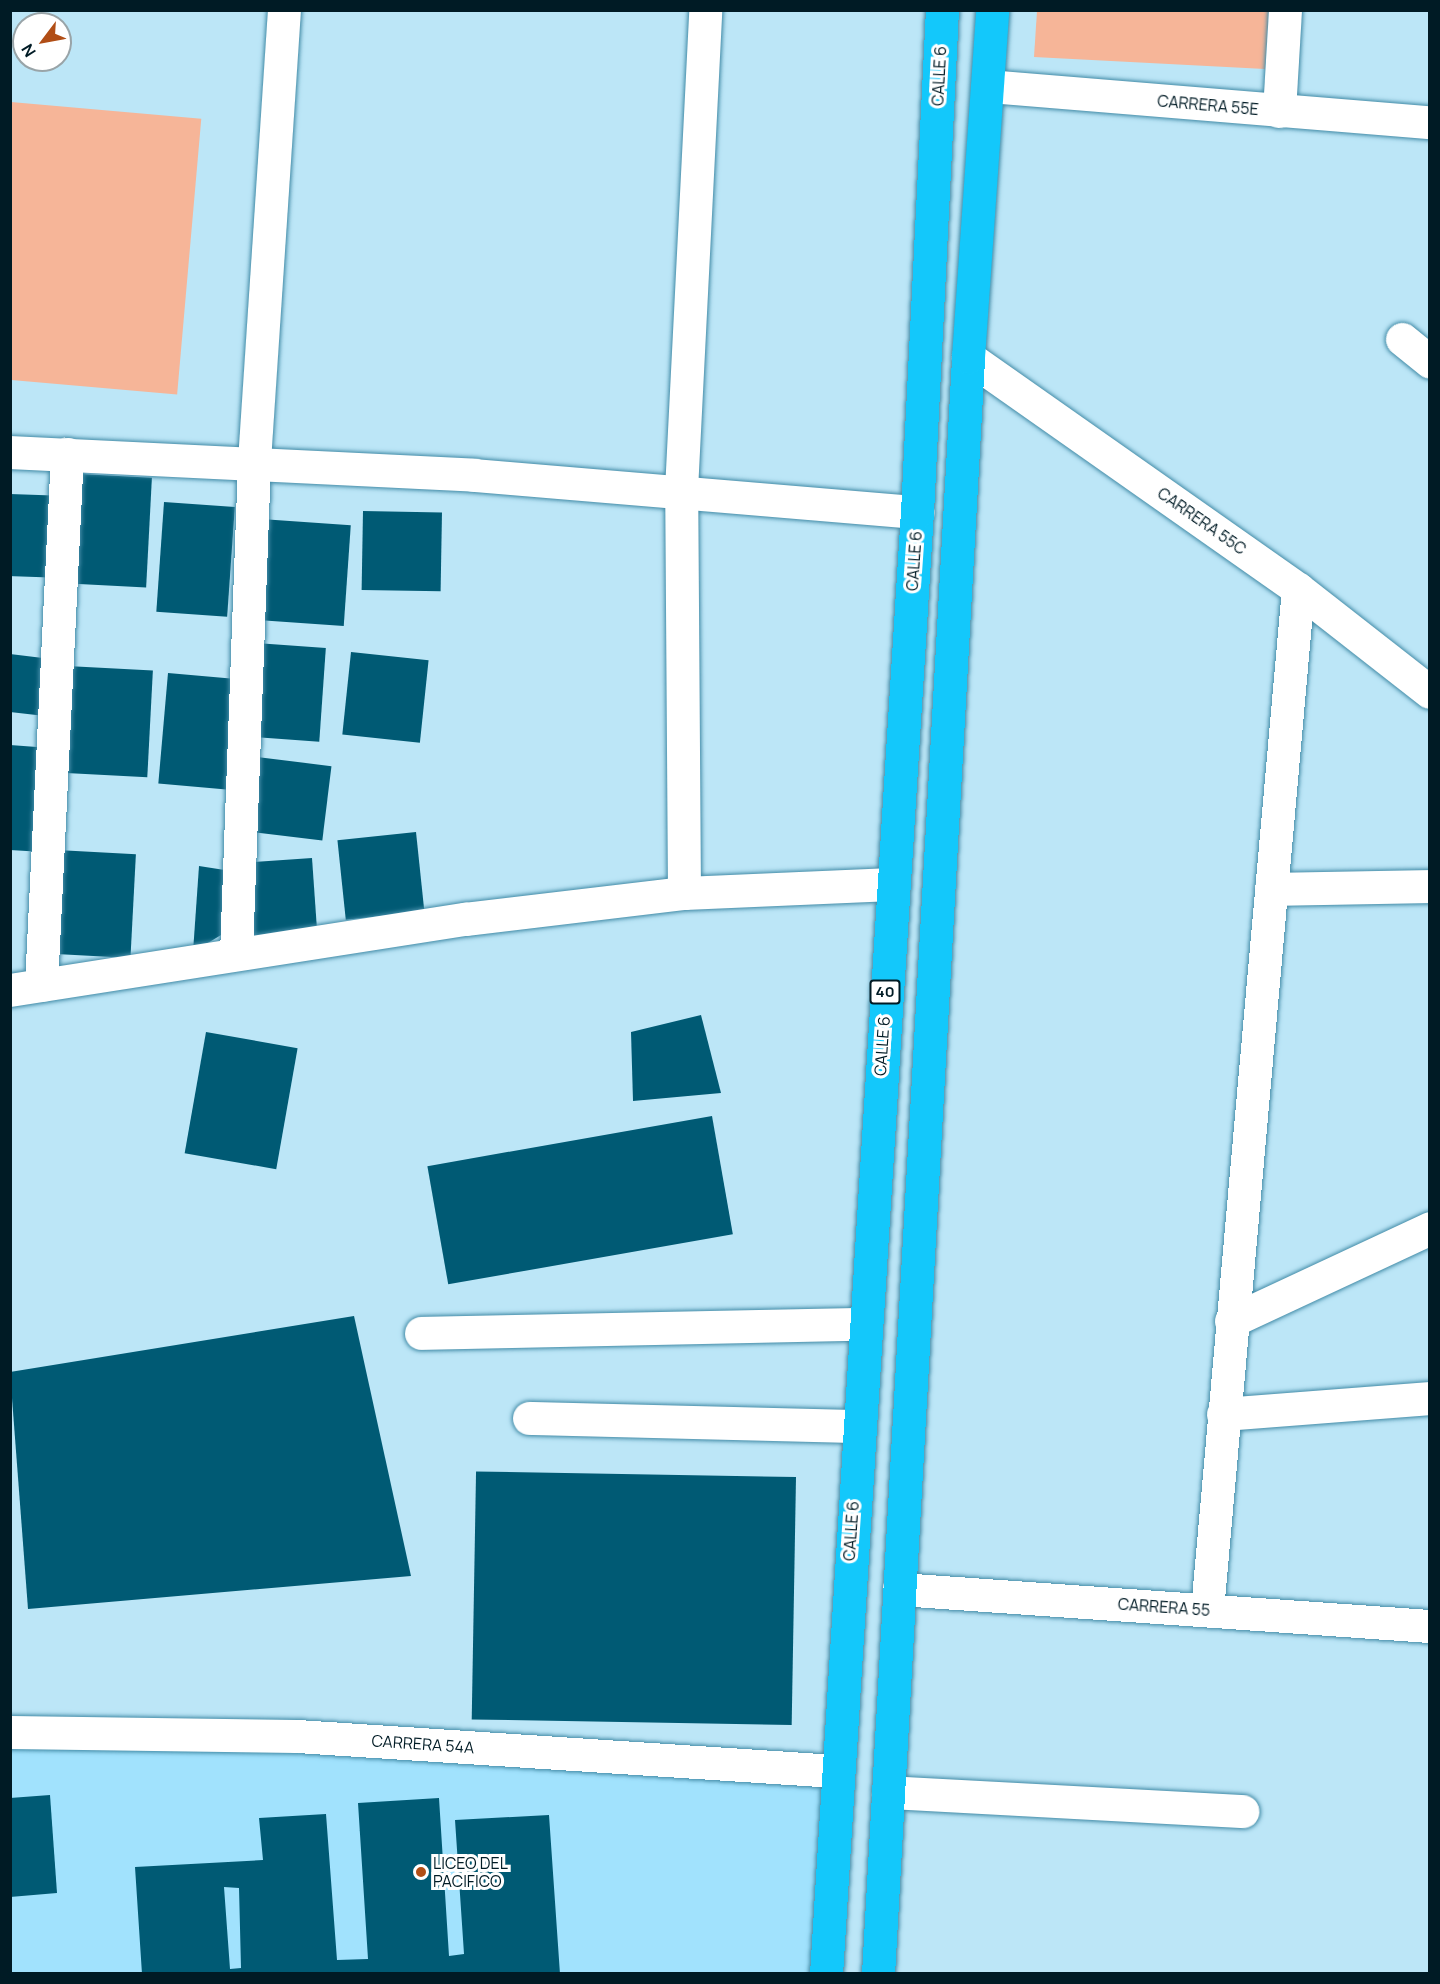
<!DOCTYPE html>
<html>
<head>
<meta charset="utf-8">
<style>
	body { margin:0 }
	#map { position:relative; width:1440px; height:1984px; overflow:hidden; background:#bce6f7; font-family:Manrope,sans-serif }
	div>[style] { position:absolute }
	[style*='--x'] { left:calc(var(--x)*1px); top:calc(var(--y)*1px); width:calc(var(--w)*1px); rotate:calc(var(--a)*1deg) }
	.built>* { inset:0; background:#a1e2fd }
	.green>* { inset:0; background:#f6b598; transform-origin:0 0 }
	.building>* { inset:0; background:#005a74; transform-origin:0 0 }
	.roads { filter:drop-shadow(0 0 2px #428ba7) drop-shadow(0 0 2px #428ba7) }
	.minor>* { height:33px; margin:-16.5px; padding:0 16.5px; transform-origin:16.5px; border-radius:16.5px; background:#fff }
	.highway>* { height:33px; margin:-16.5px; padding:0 16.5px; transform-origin:16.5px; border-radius:16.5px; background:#13c8fb }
	.dots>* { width:16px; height:16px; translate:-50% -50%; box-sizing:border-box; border:3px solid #fff; border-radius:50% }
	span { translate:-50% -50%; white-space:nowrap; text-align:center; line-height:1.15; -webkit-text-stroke:6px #fff; paint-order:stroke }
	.shield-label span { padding:2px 4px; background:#fff; border:2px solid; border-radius:4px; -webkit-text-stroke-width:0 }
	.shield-label { font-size:15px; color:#001b25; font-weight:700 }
	.street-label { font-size:16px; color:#001b25 }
	.poi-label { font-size:16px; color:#001b25 }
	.left { translate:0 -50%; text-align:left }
	.frame { position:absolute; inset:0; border:12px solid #001b25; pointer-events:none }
	.north { position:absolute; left:12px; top:12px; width:60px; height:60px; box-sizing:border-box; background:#fff; border:2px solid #99a4a8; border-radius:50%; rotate:238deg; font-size:16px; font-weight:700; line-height:24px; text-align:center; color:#001b25 }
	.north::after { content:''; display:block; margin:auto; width:21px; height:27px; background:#b14e16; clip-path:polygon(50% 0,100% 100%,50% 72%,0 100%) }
</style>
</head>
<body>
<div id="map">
	<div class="built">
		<div style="clip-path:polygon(11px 1735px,835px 1771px,826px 1973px,11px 1974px)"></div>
	</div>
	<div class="green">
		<div style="clip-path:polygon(1037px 11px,1269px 11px,1265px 69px,1034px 57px)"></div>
		<div style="left:11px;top:102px;width:191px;height:277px;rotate:5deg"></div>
	</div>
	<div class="building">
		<div style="left:80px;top:474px;width:72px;height:110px;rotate:3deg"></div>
		<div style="left:10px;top:494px;width:50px;height:82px;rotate:2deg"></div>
		<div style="left:164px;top:502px;width:71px;height:110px;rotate:4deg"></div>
		<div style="left:363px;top:511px;width:79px;height:79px;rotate:1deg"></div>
		<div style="left:261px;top:519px;width:90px;height:101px;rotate:4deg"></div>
		<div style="left:256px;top:643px;width:70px;height:94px;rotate:4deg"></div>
		<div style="left:351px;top:652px;width:78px;height:83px;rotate:6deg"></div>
		<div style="clip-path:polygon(10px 654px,51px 659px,45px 716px,10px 712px)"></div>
		<div style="left:67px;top:666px;width:86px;height:107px;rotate:3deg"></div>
		<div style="left:168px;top:673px;width:74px;height:111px;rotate:5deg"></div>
		<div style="clip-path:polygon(10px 745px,50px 748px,43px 852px,10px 850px)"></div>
		<div style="left:257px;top:757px;width:75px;height:75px;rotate:7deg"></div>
		<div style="left:416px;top:832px;width:80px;height:79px;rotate:84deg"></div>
		<div style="left:57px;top:850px;width:79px;height:104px;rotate:3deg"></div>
		<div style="left:312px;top:858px;width:77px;height:71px;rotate:86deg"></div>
		<div style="clip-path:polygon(199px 866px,231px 871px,226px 932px,193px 952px)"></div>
		<div style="clip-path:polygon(701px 1015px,721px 1093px,633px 1101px,631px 1032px)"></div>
		<div style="left:206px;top:1032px;width:93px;height:123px;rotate:10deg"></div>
		<div style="left:712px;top:1116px;width:120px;height:289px;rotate:80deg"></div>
		<div style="clip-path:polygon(354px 1316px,411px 1576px,28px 1609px,10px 1372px)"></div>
		<div style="left:796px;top:1477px;width:248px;height:320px;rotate:91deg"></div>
		<div style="clip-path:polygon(50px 1795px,57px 1893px,10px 1897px,10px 1798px)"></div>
		<div style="clip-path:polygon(evenodd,439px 1798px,449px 1956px,464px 1954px,455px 1820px,549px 1815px,560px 1974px,142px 1974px,135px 1867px,263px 1860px,259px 1818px,326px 1814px,337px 1960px,368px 1959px,358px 1803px,439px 1798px,224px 1887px,239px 1888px,241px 1968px,230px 1969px,224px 1887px)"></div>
	</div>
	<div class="roads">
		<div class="minor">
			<div style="--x:988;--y:86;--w:443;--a:4.7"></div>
			<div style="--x:1279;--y:111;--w:101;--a:-86.6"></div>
			<div style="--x:1402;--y:339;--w:36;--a:39"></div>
			<div style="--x:968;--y:357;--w:403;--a:35.1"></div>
			<div style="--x:1298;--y:589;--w:167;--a:38"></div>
			<div style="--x:10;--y:452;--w:465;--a:2.8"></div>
			<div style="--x:474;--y:475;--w:445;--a:4.8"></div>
			<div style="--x:1271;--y:889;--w:159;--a:-1.1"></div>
			<div style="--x:684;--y:893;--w:403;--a:-90.4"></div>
			<div style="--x:681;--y:490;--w:481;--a:-87.1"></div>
			<div style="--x:236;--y:953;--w:492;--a:-87.9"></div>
			<div style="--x:254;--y:461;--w:452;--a:-86.2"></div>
			<div style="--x:41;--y:985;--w:532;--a:-87.2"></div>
			<div style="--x:10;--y:990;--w:461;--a:-8.9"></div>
			<div style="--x:465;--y:919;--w:221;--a:-6.8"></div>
			<div style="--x:684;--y:893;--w:208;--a:-2.5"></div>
			<div style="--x:1231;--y:1321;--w:220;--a:-25"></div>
			<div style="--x:421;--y:1333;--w:443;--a:-1.2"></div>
			<div style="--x:1223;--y:1414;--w:208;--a:-4.4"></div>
			<div style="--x:529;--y:1418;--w:328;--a:1.4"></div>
			<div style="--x:899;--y:1589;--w:532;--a:3.99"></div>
			<div style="--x:1207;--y:1610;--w:1025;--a:-84.91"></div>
			<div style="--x:10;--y:1732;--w:287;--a:0.8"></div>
			<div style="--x:297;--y:1736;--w:539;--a:3.72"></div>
			<div style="--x:888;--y:1792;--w:355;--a:3.1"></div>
		</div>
		<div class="highway">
			<div style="--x:826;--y:1974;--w:1465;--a:-86.44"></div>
			<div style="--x:917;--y:512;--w:503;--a:-87.15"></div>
			<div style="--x:878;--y:1974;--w:1620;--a:-86.81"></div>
			<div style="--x:968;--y:357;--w:348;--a:-86"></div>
		</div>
	</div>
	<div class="dots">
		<div style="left:421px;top:1872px;background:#b14e16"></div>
	</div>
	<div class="shield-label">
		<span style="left:885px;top:992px">40</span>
	</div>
	<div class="street-label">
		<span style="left:939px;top:76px;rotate:-87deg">CALLE 6</span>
		<span style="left:1208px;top:105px;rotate:5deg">CARRERA 55E</span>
		<span style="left:1202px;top:521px;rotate:35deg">CARRERA 55C</span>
		<span style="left:914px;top:561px;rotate:-86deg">CALLE 6</span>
		<span style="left:882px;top:1046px;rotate:-86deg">CALLE 6</span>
		<span style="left:851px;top:1531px;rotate:-86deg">CALLE 6</span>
		<span style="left:1164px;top:1607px;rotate:4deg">CARRERA 55</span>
		<span style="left:423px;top:1744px;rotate:4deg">CARRERA 54A</span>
	</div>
	<div class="poi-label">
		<span class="left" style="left:433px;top:1872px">LICEO DEL<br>PACIFICO</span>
	</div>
	<div class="frame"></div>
	<div class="north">N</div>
</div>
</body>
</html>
